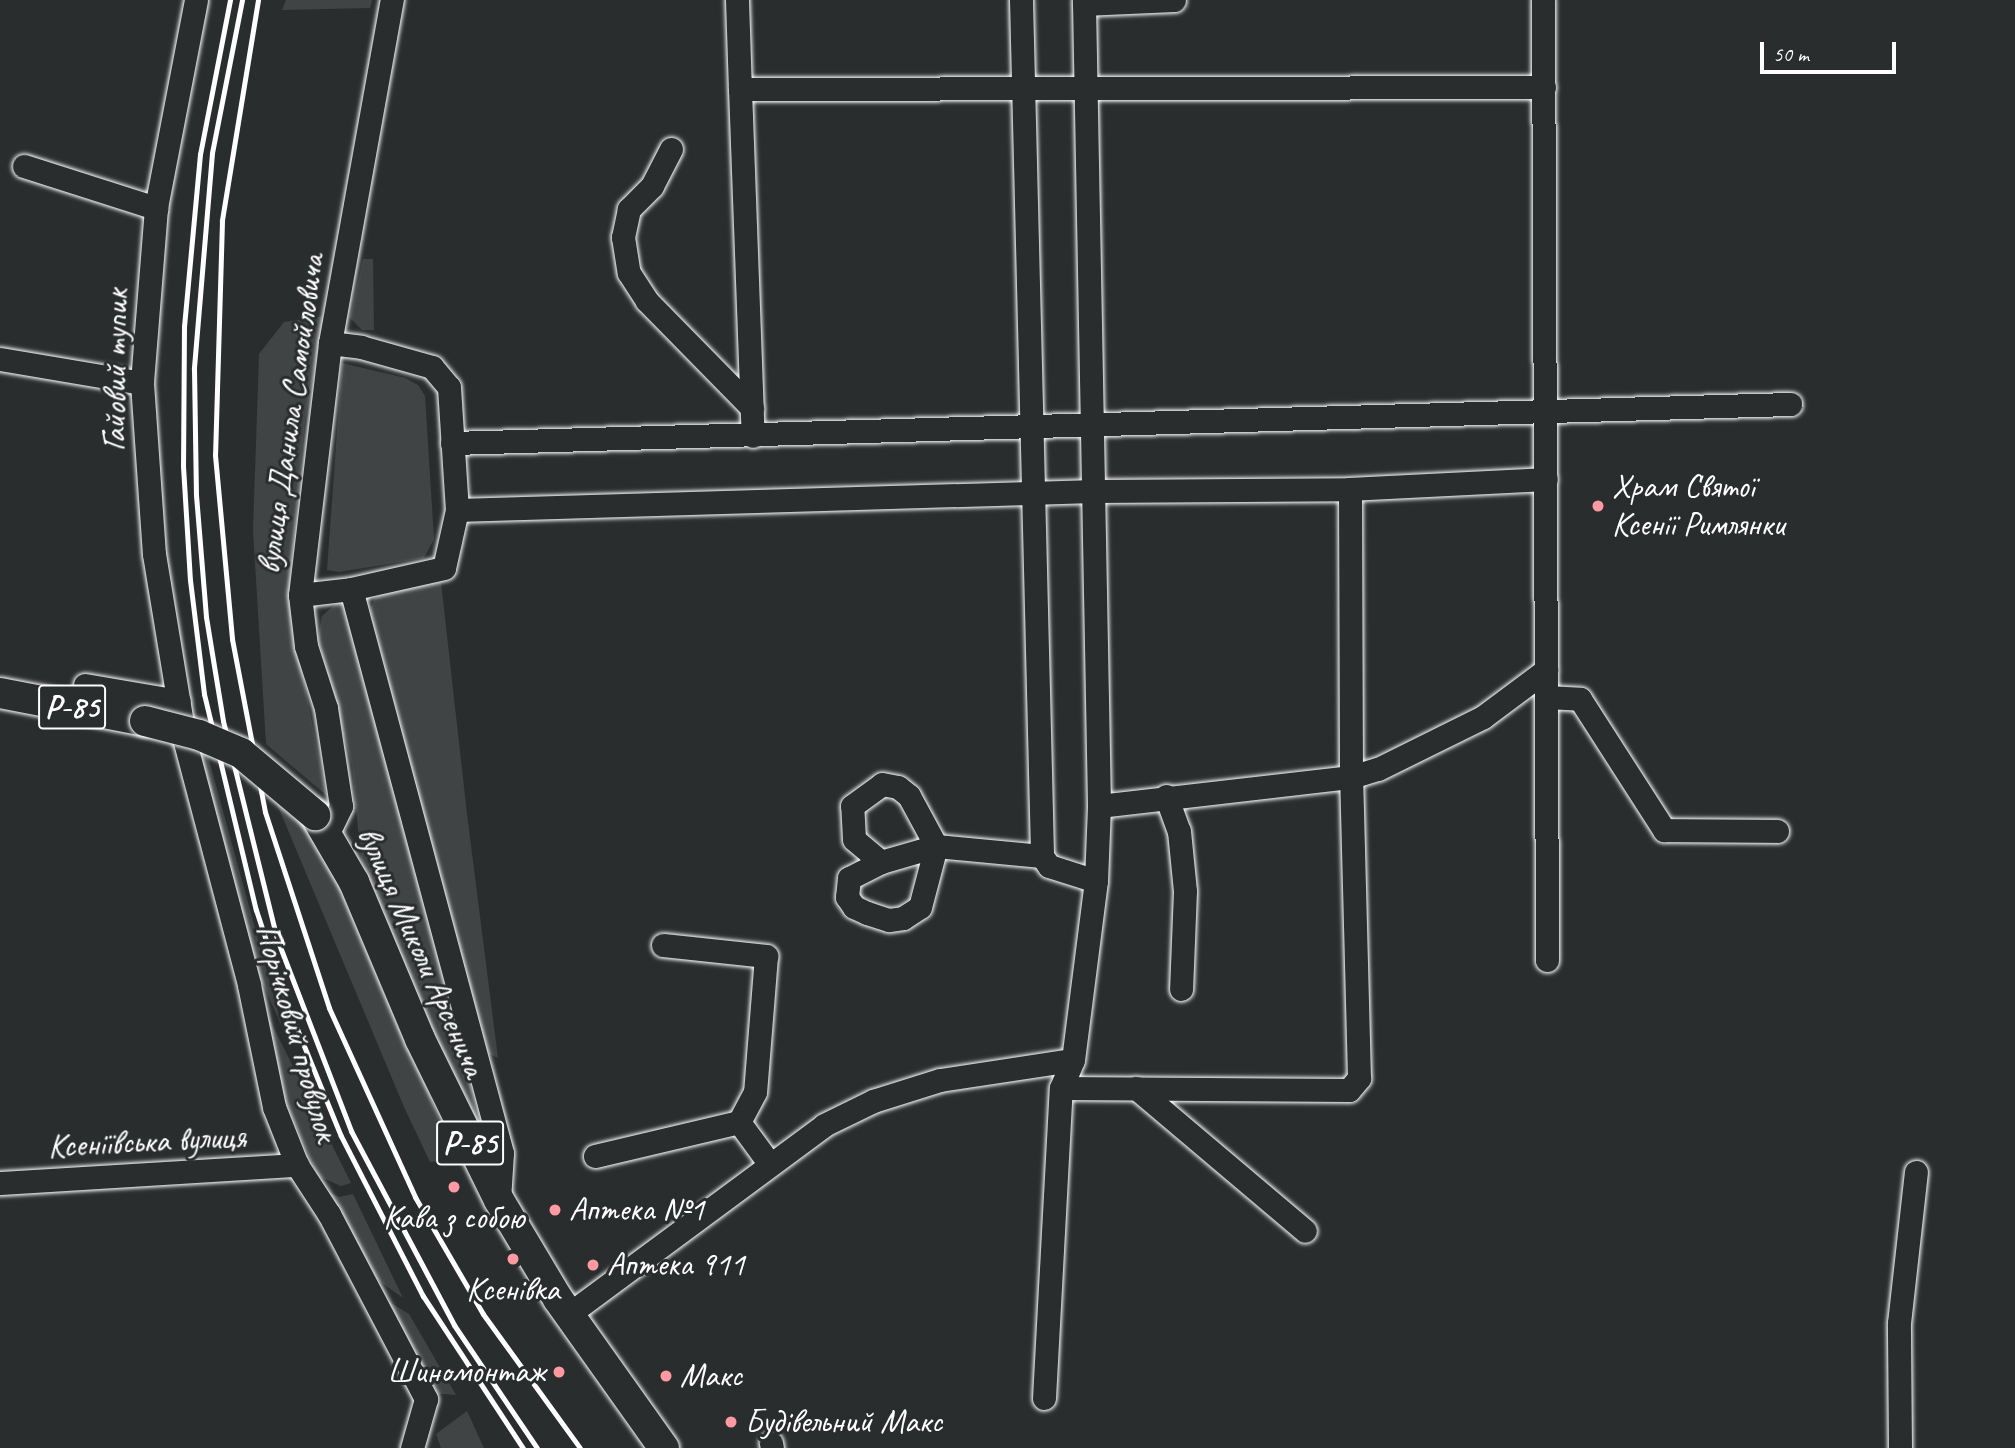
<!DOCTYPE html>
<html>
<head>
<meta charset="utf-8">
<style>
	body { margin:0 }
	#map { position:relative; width:2015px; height:1448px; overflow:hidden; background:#2a2d2e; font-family:Caveat,sans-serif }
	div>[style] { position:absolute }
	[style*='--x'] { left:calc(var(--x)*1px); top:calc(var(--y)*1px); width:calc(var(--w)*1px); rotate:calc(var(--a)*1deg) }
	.green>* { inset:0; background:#414445 }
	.roads { filter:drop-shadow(0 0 2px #fff) drop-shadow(0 0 2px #fff) }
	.minor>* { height:23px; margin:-11.5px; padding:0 11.5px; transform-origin:11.5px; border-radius:11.5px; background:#2a2d2e }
	.major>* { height:30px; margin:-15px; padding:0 15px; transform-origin:15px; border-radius:15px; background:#2a2d2e }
	.rail>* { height:5px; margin:-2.5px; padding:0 2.5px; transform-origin:2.5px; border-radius:2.5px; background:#fff }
	.bridges { filter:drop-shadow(0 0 2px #fff) drop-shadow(0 0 2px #fff) }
	.major-bridge>* { height:30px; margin:-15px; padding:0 15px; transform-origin:15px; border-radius:15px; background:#2a2d2e }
	.dots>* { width:19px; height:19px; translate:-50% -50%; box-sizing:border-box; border:4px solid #2a2d2e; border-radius:50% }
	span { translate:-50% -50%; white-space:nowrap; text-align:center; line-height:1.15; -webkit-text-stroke:6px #2a2d2e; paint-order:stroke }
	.shield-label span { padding:2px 5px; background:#2a2d2e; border:2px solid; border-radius:5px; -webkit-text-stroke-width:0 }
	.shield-label { font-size:32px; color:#fff; font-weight:700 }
	.street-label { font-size:33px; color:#fff }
	.poi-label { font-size:33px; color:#fff }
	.left { translate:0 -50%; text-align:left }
	.right { translate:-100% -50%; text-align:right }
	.scale { position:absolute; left:1760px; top:42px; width:136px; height:32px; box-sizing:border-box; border:4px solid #fff; border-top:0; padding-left:9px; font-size:21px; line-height:24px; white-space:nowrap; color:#fff; -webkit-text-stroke:5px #2a2d2e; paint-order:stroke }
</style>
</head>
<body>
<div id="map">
	<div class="green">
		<div style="clip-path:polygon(286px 0,372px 0,370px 8px,282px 10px)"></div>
		<div style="clip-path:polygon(363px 259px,373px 259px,374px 330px,362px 330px,350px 318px)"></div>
		<div style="clip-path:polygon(324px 316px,305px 420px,290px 577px,290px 610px,326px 795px,266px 744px,253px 530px,259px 354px,284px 322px)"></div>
		<div style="clip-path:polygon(342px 363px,405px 378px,418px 385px,425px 396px,434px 539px,424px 558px,339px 572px,327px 570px)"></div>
		<div style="clip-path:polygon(441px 582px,467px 814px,498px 1058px,484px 1052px,370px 611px,374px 599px,389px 589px)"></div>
		<div style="clip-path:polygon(338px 602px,345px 605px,467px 1066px,484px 1152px,409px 983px,361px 859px,352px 766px,318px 638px,322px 616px)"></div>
		<div style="clip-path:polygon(192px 749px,208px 756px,282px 1027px,246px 945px)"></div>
		<div style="clip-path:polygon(277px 804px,303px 826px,326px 856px,429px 1093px,449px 1148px,443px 1161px,430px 1162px,404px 1107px)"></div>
		<div style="clip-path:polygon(255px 990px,351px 1183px,341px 1186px,318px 1176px,285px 1100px)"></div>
		<div style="clip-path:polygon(321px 1189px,339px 1197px,353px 1194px,403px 1298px,368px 1273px)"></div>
		<div style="clip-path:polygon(373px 1292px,409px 1314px,456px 1395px,431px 1393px)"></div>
		<div style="clip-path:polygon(467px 1411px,484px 1448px,441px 1448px,436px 1434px)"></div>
	</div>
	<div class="roads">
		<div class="minor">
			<div style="--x:196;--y:0;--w:212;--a:100.9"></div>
			<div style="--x:156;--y:208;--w:176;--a:94.6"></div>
			<div style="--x:142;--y:383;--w:171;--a:86"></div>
			<div style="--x:154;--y:554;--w:191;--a:80.6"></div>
			<div style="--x:185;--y:742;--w:251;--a:75.2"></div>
			<div style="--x:249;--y:985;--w:125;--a:78.4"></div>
			<div style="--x:274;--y:1107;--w:62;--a:68.4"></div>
			<div style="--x:297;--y:1165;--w:59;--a:56.9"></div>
			<div style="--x:329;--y:1214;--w:209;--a:62.3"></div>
			<div style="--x:426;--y:1399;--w:51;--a:105.9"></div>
			<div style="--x:737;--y:0;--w:89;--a:88.1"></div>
			<div style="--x:740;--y:89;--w:804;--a:-0.14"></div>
			<div style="--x:1021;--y:0;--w:856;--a:88.59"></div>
			<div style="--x:1042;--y:856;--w:12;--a:55"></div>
			<div style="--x:1049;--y:866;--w:49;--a:17.7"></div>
			<div style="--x:1543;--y:0;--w:960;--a:89.76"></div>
			<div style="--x:1084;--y:4;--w:90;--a:-2.5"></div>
			<div style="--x:740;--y:89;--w:347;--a:87.9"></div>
			<div style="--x:671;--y:149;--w:42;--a:117.2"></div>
			<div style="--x:652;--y:186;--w:33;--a:135"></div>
			<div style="--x:629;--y:209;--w:29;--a:102"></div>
			<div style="--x:623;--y:237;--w:36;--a:81"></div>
			<div style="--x:629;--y:273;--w:33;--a:57"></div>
			<div style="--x:647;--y:301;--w:150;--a:45.5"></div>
			<div style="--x:24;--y:166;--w:139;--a:17.7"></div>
			<div style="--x:330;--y:343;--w:31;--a:7"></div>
			<div style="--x:361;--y:347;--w:74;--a:15.7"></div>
			<div style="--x:432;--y:367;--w:26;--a:50"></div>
			<div style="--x:449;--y:387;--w:123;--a:86.3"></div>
			<div style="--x:457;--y:510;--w:59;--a:102.6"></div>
			<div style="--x:444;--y:568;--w:95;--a:167.3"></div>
			<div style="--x:0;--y:359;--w:144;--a:9.6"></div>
			<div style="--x:452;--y:443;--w:1339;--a:-1.67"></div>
			<div style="--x:457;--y:510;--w:638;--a:-1.71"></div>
			<div style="--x:1095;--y:491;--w:255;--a:-0.4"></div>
			<div style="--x:1350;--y:489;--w:196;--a:-2.9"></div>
			<div style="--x:300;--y:595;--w:51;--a:-6.7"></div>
			<div style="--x:351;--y:589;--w:584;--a:75.01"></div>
			<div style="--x:502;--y:1153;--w:47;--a:93.7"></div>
			<div style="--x:85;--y:685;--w:95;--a:9.7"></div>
			<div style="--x:1546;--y:697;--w:34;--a:3"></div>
			<div style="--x:1580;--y:699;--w:156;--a:57.3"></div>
			<div style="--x:1664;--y:830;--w:113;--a:0.5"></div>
			<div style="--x:1166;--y:796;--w:37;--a:70"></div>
			<div style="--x:1179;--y:831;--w:60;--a:84.3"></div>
			<div style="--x:1185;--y:891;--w:98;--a:92.3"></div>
			<div style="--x:1099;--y:806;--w:254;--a:-6.6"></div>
			<div style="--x:1351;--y:777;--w:28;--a:-17"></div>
			<div style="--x:1378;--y:769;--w:117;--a:-26.3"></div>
			<div style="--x:1483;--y:717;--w:79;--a:-36.7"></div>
			<div style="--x:328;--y:833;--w:30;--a:-64"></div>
			<div style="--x:341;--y:806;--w:99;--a:-98.7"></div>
			<div style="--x:326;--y:708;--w:65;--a:-107.9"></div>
			<div style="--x:306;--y:646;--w:51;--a:-96.7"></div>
			<div style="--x:300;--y:595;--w:254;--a:-83.2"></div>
			<div style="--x:330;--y:343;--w:349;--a:-79.8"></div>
			<div style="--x:881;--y:862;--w:36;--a:153"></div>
			<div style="--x:849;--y:878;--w:19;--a:96"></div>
			<div style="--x:847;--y:897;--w:12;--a:55"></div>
			<div style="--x:854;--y:907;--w:14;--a:25"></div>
			<div style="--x:867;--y:913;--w:23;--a:18"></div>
			<div style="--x:889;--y:920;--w:14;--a:-8"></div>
			<div style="--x:903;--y:918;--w:20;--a:-33"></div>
			<div style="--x:920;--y:907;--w:63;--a:-75.3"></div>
			<div style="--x:936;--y:846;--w:57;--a:163.8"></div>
			<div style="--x:881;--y:862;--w:35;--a:-140"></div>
			<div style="--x:854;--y:839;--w:33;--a:-93"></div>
			<div style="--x:852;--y:806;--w:37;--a:-36"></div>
			<div style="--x:882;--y:784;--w:16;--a:11"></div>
			<div style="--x:898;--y:787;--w:14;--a:39"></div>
			<div style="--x:909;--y:796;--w:57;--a:61.6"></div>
			<div style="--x:936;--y:846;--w:106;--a:5.4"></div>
			<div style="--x:663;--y:945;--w:104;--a:6.1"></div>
			<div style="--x:766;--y:956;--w:136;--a:94.6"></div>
			<div style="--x:755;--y:1092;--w:34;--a:118"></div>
			<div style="--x:1061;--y:1088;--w:288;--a:0.4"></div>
			<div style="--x:1349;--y:1090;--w:16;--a:-50"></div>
			<div style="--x:1359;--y:1078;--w:301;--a:-91.5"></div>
			<div style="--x:1351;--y:777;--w:288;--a:-90.2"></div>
			<div style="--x:1136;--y:1088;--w:221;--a:40.2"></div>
			<div style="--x:595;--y:1156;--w:148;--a:-13.3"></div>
			<div style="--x:739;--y:1122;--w:51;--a:53.8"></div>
			<div style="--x:0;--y:1183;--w:298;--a:-3.5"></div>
			<div style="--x:569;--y:1314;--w:317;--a:-36.5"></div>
			<div style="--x:824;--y:1125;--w:55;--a:-26.1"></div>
			<div style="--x:873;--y:1101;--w:70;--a:-17.4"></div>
			<div style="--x:940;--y:1080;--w:134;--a:-8.6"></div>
			<div style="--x:1044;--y:1398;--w:310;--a:-86.9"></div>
			<div style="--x:1061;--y:1088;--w:30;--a:-67"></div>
			<div style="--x:1073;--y:1060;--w:180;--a:-82.7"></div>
			<div style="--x:1096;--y:881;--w:75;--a:-87.7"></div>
			<div style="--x:1099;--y:806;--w:806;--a:-91.07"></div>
			<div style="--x:771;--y:1443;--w:5;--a:79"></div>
			<div style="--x:1900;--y:1448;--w:125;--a:-90.5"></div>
			<div style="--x:1899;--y:1323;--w:152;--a:-83.6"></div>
		</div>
		<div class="major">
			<div style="--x:0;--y:693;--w:148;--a:10.9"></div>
			<div style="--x:315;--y:815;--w:78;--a:59.8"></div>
			<div style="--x:354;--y:882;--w:170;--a:67.2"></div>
			<div style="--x:420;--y:1039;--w:179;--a:63.9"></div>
			<div style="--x:499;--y:1200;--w:115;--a:59.2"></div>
			<div style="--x:558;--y:1299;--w:183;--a:54.6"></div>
		</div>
	</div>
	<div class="rail">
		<div style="--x:230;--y:0;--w:157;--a:101"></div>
		<div style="--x:200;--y:154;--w:173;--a:95.3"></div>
		<div style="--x:184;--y:326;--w:140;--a:90.4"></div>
		<div style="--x:183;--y:466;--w:114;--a:86.5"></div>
		<div style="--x:190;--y:580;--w:115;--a:83"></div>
		<div style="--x:204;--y:694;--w:222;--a:76.5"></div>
		<div style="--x:256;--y:910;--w:102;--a:71.7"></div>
		<div style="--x:288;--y:1007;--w:139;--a:67.7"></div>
		<div style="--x:341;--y:1136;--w:180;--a:62.9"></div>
		<div style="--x:423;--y:1296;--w:182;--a:56.7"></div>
		<div style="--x:242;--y:0;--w:156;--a:101.1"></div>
		<div style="--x:212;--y:153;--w:217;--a:94.8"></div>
		<div style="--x:194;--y:369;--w:126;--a:89.1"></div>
		<div style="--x:196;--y:495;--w:122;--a:85.3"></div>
		<div style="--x:206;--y:617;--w:105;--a:80.7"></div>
		<div style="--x:223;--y:721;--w:225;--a:76.1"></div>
		<div style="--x:277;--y:939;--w:206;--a:68.9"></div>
		<div style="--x:351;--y:1131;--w:220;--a:62"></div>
		<div style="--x:454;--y:1325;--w:148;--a:56"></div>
		<div style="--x:258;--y:0;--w:224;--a:99.3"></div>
		<div style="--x:222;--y:221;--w:234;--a:91.7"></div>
		<div style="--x:215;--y:455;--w:185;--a:84.7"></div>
		<div style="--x:232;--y:639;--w:176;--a:79.2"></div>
		<div style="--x:265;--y:812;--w:206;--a:71.9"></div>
		<div style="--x:329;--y:1008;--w:208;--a:65.5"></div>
		<div style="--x:415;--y:1197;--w:135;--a:59.8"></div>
		<div style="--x:483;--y:1314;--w:165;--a:54.1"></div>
	</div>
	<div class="bridges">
		<div class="major-bridge">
			<div style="--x:145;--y:721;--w:56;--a:14.5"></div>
			<div style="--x:199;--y:735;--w:46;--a:23.2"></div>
			<div style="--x:241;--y:753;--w:97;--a:40"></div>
		</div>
	</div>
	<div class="dots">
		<div style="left:1598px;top:506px;background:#ff9aa2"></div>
		<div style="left:454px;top:1187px;background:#ff9aa2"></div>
		<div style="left:555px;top:1210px;background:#ff9aa2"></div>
		<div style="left:513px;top:1259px;background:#ff9aa2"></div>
		<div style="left:593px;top:1265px;background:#ff9aa2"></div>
		<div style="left:559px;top:1372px;background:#ff9aa2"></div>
		<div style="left:666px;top:1376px;background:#ff9aa2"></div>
		<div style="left:731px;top:1422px;background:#ff9aa2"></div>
	</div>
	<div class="shield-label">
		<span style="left:72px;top:707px">Р-85</span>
		<span style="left:470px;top:1143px">Р-85</span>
	</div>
	<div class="street-label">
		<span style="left:116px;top:370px;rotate:-89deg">Гайовий тупик</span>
		<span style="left:291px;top:414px;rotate:-82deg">вулиця Данила Самойловича</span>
		<span style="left:421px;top:952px;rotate:66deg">вулиця Миколи Арсенича</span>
		<span style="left:296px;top:1033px;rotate:74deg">Порічковий провулок</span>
		<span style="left:147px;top:1142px;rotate:-3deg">Ксеніївська вулиця</span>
	</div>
	<div class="poi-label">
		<span class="left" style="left:1612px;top:506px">Храм Святої<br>Ксенії Римлянки</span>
		<span class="left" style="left:569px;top:1210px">Аптека №1</span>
		<span style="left:454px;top:1218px">Кава з собою</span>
		<span class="left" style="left:607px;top:1265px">Аптека 911</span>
		<span style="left:513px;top:1290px">Ксенівка</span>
		<span class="right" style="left:545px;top:1372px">Шиномонтаж</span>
		<span class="left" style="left:680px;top:1376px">Макс</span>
		<span class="left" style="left:745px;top:1422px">Будівельний Макс</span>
	</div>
	<div class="scale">50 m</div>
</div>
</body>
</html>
